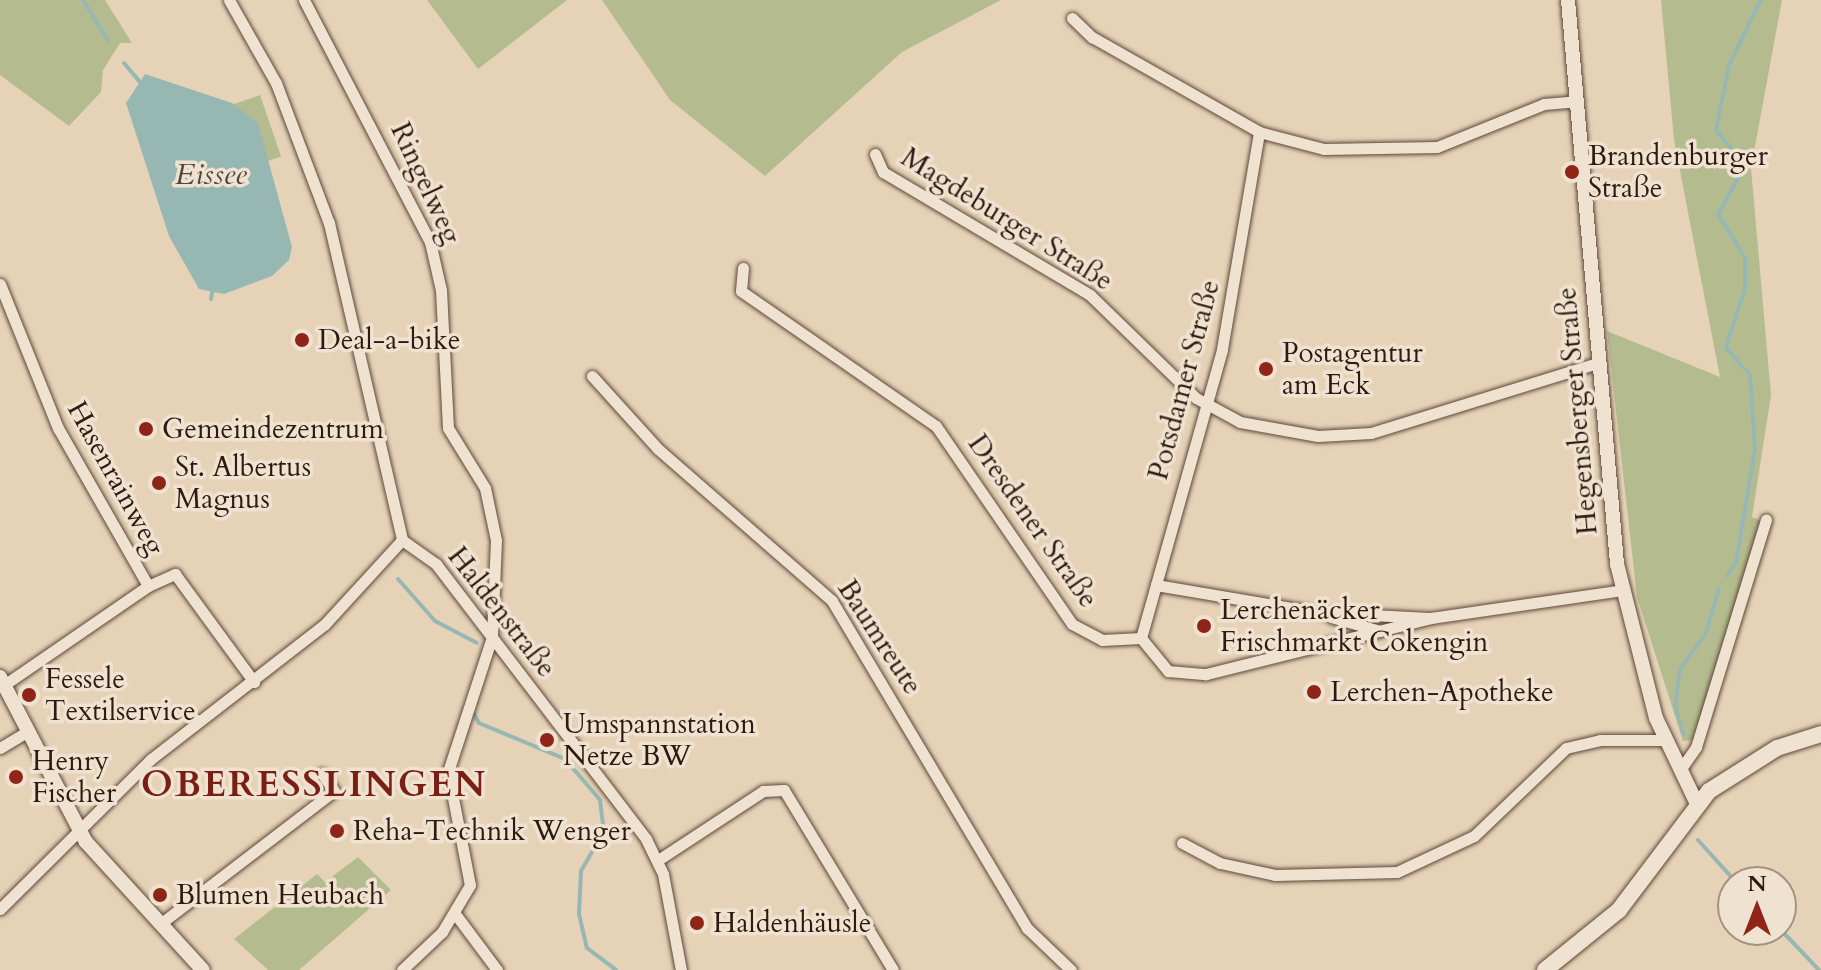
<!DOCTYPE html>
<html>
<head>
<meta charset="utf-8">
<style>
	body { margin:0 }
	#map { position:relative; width:1821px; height:970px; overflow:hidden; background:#e6d3b7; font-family:Cardo,serif }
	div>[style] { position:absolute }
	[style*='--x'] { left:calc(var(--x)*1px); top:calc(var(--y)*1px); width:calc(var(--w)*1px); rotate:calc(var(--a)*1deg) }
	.green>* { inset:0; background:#b4bc8f; transform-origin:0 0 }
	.water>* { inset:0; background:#97b7b3 }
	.stream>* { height:4px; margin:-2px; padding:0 2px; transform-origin:2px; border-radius:2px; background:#97b7b3 }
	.roads { filter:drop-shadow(0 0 2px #5e483a) drop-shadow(0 0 2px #5e483a) }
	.minor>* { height:11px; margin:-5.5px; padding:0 5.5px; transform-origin:5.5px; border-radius:5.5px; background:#efe2d0 }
	.tertiary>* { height:14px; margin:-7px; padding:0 7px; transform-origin:7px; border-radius:7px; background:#efe2d0 }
	.secondary>* { height:16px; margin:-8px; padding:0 8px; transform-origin:8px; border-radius:8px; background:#efe2d0 }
	.dots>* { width:22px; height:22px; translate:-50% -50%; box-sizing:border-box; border:4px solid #efe2d0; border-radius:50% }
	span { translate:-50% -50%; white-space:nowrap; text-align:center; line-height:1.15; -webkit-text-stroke:7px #efe2d0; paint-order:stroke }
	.poi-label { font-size:28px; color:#301910 }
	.left { translate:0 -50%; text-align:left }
	.street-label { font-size:28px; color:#301910 }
	.water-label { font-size:30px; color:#4f4841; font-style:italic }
	.district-label { font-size:36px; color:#7a1f14; font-weight:700; letter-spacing:2px }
	.north { position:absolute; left:1717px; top:866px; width:80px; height:80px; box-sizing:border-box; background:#efe2d0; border:2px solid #a39283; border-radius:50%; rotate:0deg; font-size:22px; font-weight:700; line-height:32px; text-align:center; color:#301910 }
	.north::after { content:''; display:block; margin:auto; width:28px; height:36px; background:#8f2418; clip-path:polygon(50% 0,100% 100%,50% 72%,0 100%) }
</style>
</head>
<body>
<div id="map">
	<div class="green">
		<div style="clip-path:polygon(0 0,105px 0,132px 43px,120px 43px,103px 70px,101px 92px,69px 126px,0 75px)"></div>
		<div style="clip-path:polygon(427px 0,567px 0,478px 69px)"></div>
		<div style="clip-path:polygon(602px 0,1001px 0,902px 52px,765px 176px,670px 100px)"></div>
		<div style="clip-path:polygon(1661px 0,1782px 0,1751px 168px,1771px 395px,1752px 517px,1761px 521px,1695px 740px,1683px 741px,1637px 597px,1607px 331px,1720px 377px,1674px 140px)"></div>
		<div style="left:260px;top:95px;width:65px;height:72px;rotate:71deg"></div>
		<div style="clip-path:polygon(358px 857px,391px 890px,299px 970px,268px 970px,234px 939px,317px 874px,325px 882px)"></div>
	</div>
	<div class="water">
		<div style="clip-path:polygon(145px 74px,232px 103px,258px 123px,292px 247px,289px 260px,272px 276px,224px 294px,199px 289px,169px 236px,126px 103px)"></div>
	</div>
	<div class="stream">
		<div style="--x:83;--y:0;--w:47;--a:58"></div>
		<div style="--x:124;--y:63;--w:25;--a:50"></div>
		<div style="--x:211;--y:299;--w:13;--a:-81"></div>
		<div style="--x:1727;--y:576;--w:17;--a:-57"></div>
		<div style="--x:1736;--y:562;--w:116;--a:-80.5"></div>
		<div style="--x:1755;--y:448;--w:73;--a:-93.9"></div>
		<div style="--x:1750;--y:375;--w:37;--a:-131"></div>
		<div style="--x:1726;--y:347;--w:62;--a:-72.1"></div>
		<div style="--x:1745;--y:288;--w:30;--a:-90"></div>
		<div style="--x:1745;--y:258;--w:52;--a:-121.5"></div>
		<div style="--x:1718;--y:214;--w:55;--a:-60.6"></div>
		<div style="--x:1745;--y:166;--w:46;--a:-128.9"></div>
		<div style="--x:1716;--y:130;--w:66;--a:-78.7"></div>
		<div style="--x:1729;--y:65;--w:72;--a:-63.8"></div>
		<div style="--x:398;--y:579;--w:56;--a:48.6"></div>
		<div style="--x:435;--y:621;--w:47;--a:27.6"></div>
		<div style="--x:472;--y:710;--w:15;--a:62"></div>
		<div style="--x:479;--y:723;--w:93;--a:22.7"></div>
		<div style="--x:565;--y:759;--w:54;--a:49.5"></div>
		<div style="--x:600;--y:800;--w:31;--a:83"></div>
		<div style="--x:604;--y:831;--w:46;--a:119.9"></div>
		<div style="--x:581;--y:871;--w:43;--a:92.7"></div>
		<div style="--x:579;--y:914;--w:35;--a:77"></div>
		<div style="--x:587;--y:948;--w:36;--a:37"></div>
		<div style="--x:1684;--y:735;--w:31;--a:-107"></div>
		<div style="--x:1675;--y:705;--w:36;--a:-82"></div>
		<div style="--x:1680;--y:669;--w:44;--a:-54.2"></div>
		<div style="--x:1706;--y:633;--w:46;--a:-73.5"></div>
		<div style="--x:1698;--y:840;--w:57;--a:47.9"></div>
		<div style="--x:1781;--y:930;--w:55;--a:46.5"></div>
	</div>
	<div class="roads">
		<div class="minor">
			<div style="--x:229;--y:0;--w:95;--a:60.5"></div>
			<div style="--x:276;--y:83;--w:150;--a:69.3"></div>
			<div style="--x:329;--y:223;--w:325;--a:77"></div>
			<div style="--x:304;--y:0;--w:273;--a:62.5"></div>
			<div style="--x:430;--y:242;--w:49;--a:77.1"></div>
			<div style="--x:441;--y:290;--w:138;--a:87.1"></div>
			<div style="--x:448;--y:428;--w:70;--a:58.3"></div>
			<div style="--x:485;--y:488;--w:53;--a:78.1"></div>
			<div style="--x:496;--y:540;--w:97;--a:92.4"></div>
			<div style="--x:492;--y:637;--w:142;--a:108.1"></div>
			<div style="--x:448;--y:772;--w:115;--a:79"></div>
			<div style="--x:470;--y:885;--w:55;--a:120.8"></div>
			<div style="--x:442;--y:932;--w:55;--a:136.5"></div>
			<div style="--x:1072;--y:18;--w:28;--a:44"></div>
			<div style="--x:1092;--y:37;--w:192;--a:29.6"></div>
			<div style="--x:1259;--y:132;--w:67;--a:14.7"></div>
			<div style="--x:1324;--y:149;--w:113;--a:-1"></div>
			<div style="--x:1437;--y:147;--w:115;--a:-21.9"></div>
			<div style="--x:1544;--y:104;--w:32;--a:-5"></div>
			<div style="--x:875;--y:154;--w:20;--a:66"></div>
			<div style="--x:883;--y:172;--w:241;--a:30.7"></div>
			<div style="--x:1090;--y:295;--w:148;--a:44.2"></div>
			<div style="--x:1196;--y:398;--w:50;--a:28.6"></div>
			<div style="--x:1240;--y:422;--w:79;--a:10.2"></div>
			<div style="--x:1318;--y:436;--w:53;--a:-3.2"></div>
			<div style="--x:1371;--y:433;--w:237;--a:-17.2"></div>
			<div style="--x:743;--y:268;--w:23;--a:95"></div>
			<div style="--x:741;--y:291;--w:237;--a:34.7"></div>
			<div style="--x:936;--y:426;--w:240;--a:55.5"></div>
			<div style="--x:1072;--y:624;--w:34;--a:28"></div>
			<div style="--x:1102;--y:640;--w:39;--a:-3"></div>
			<div style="--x:0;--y:284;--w:155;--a:68.1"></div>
			<div style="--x:58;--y:428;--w:182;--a:60.3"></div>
			<div style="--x:148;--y:586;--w:30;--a:-24"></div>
			<div style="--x:175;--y:574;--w:134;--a:53.8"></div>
			<div style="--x:592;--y:376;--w:98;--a:47.9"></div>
			<div style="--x:658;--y:449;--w:231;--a:41.1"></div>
			<div style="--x:832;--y:601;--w:381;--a:59.2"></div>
			<div style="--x:1027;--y:928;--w:61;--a:43.7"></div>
			<div style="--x:402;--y:540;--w:42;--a:35.2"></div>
			<div style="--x:436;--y:564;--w:346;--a:52.6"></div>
			<div style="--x:646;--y:839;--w:39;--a:64"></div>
			<div style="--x:663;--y:874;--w:98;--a:79.4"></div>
			<div style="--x:1156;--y:585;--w:161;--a:9.6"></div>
			<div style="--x:1315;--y:612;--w:114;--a:3"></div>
			<div style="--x:1331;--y:617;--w:51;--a:15.9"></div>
			<div style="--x:1141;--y:638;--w:300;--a:-74.3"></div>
			<div style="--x:1222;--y:349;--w:220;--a:-80.3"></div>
			<div style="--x:1141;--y:638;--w:43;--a:50.7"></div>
			<div style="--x:1168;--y:671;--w:38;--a:5"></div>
			<div style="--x:1206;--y:674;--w:232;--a:-14"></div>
			<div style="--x:1431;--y:618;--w:193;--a:-8.3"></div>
			<div style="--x:4;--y:685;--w:175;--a:-34.5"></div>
			<div style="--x:0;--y:748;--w:29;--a:-31"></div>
			<div style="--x:1680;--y:770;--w:28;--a:-55"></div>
			<div style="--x:1696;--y:747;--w:238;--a:-72.9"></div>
			<div style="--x:1182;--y:843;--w:43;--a:27.8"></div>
			<div style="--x:1220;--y:863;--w:56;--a:12.3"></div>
			<div style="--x:1275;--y:875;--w:122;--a:-1.4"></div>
			<div style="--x:1397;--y:872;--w:85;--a:-25.1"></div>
			<div style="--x:1474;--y:836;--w:127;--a:-43.7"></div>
			<div style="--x:1566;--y:748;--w:35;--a:-13"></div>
			<div style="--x:1600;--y:740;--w:64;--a:0"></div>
			<div style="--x:658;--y:860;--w:126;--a:-33.3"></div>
			<div style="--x:763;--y:791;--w:21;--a:-3"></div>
			<div style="--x:784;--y:790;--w:210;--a:58.8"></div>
			<div style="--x:0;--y:909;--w:213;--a:-44.8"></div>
			<div style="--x:151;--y:759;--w:220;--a:-37.8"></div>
			<div style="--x:325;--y:624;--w:114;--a:-47.5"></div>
			<div style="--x:456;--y:915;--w:69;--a:53.3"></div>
			<div style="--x:160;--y:924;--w:219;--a:-37.4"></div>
			<div style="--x:334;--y:791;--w:21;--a:-125"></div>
		</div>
		<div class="tertiary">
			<div style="--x:1568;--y:0;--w:566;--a:85.03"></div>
			<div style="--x:1617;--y:564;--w:159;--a:75.8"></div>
			<div style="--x:1656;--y:718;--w:95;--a:64.5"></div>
			<div style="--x:0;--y:677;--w:186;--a:62.5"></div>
			<div style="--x:86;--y:842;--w:173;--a:47.6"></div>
		</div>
		<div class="secondary">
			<div style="--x:1545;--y:970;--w:95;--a:-39"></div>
			<div style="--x:1619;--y:910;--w:149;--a:-52.9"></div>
			<div style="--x:1709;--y:791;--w:80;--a:-32.3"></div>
			<div style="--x:1777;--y:748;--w:46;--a:-17.7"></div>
		</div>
	</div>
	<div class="dots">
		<div style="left:1572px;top:172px;background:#8f2418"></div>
		<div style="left:302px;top:340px;background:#8f2418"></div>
		<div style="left:1266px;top:369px;background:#8f2418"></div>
		<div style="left:146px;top:429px;background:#8f2418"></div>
		<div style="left:159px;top:483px;background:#8f2418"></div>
		<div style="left:1204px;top:626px;background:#8f2418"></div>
		<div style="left:1314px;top:692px;background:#8f2418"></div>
		<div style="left:29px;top:695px;background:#8f2418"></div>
		<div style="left:547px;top:740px;background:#8f2418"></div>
		<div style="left:16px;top:777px;background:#8f2418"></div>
		<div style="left:337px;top:831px;background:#8f2418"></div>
		<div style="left:160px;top:895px;background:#8f2418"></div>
		<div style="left:697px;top:923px;background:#8f2418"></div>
	</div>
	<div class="poi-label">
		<span class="left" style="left:1588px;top:172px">Brandenburger<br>Straße</span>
		<span class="left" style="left:318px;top:340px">Deal-a-bike</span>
		<span class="left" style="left:1282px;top:369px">Postagentur<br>am Eck</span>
		<span class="left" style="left:162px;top:429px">Gemeindezentrum</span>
		<span class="left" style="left:175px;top:483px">St. Albertus<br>Magnus</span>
		<span class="left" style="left:1220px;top:626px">Lerchenäcker<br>Frischmarkt Cokengin</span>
		<span class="left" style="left:45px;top:695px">Fessele<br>Textilservice</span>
		<span class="left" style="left:1330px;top:692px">Lerchen-Apotheke</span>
		<span class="left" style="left:563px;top:740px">Umspannstation<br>Netze BW</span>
		<span class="left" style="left:32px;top:777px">Henry<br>Fischer</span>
		<span class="left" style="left:353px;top:831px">Reha-Technik Wenger</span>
		<span class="left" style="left:176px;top:895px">Blumen Heubach</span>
		<span class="left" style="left:713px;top:923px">Haldenhäusle</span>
	</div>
	<div class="street-label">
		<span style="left:426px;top:183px;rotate:65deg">Ringelweg</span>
		<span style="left:1007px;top:219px;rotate:32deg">Magdeburger Straße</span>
		<span style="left:1184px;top:380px;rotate:-75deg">Potsdamer Straße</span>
		<span style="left:1577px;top:411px;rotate:-95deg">Hegensberger Straße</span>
		<span style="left:116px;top:478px;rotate:61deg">Hasenrainweg</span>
		<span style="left:1033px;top:521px;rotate:55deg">Dresdener Straße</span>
		<span style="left:502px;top:612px;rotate:52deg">Haldenstraße</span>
		<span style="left:880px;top:637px;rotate:57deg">Baumreute</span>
	</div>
	<div class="water-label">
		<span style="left:211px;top:175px">Eissee</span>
	</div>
	<div class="district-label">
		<span style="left:314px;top:785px">OBERESSLINGEN</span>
	</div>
	<div class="north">N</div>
</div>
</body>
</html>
